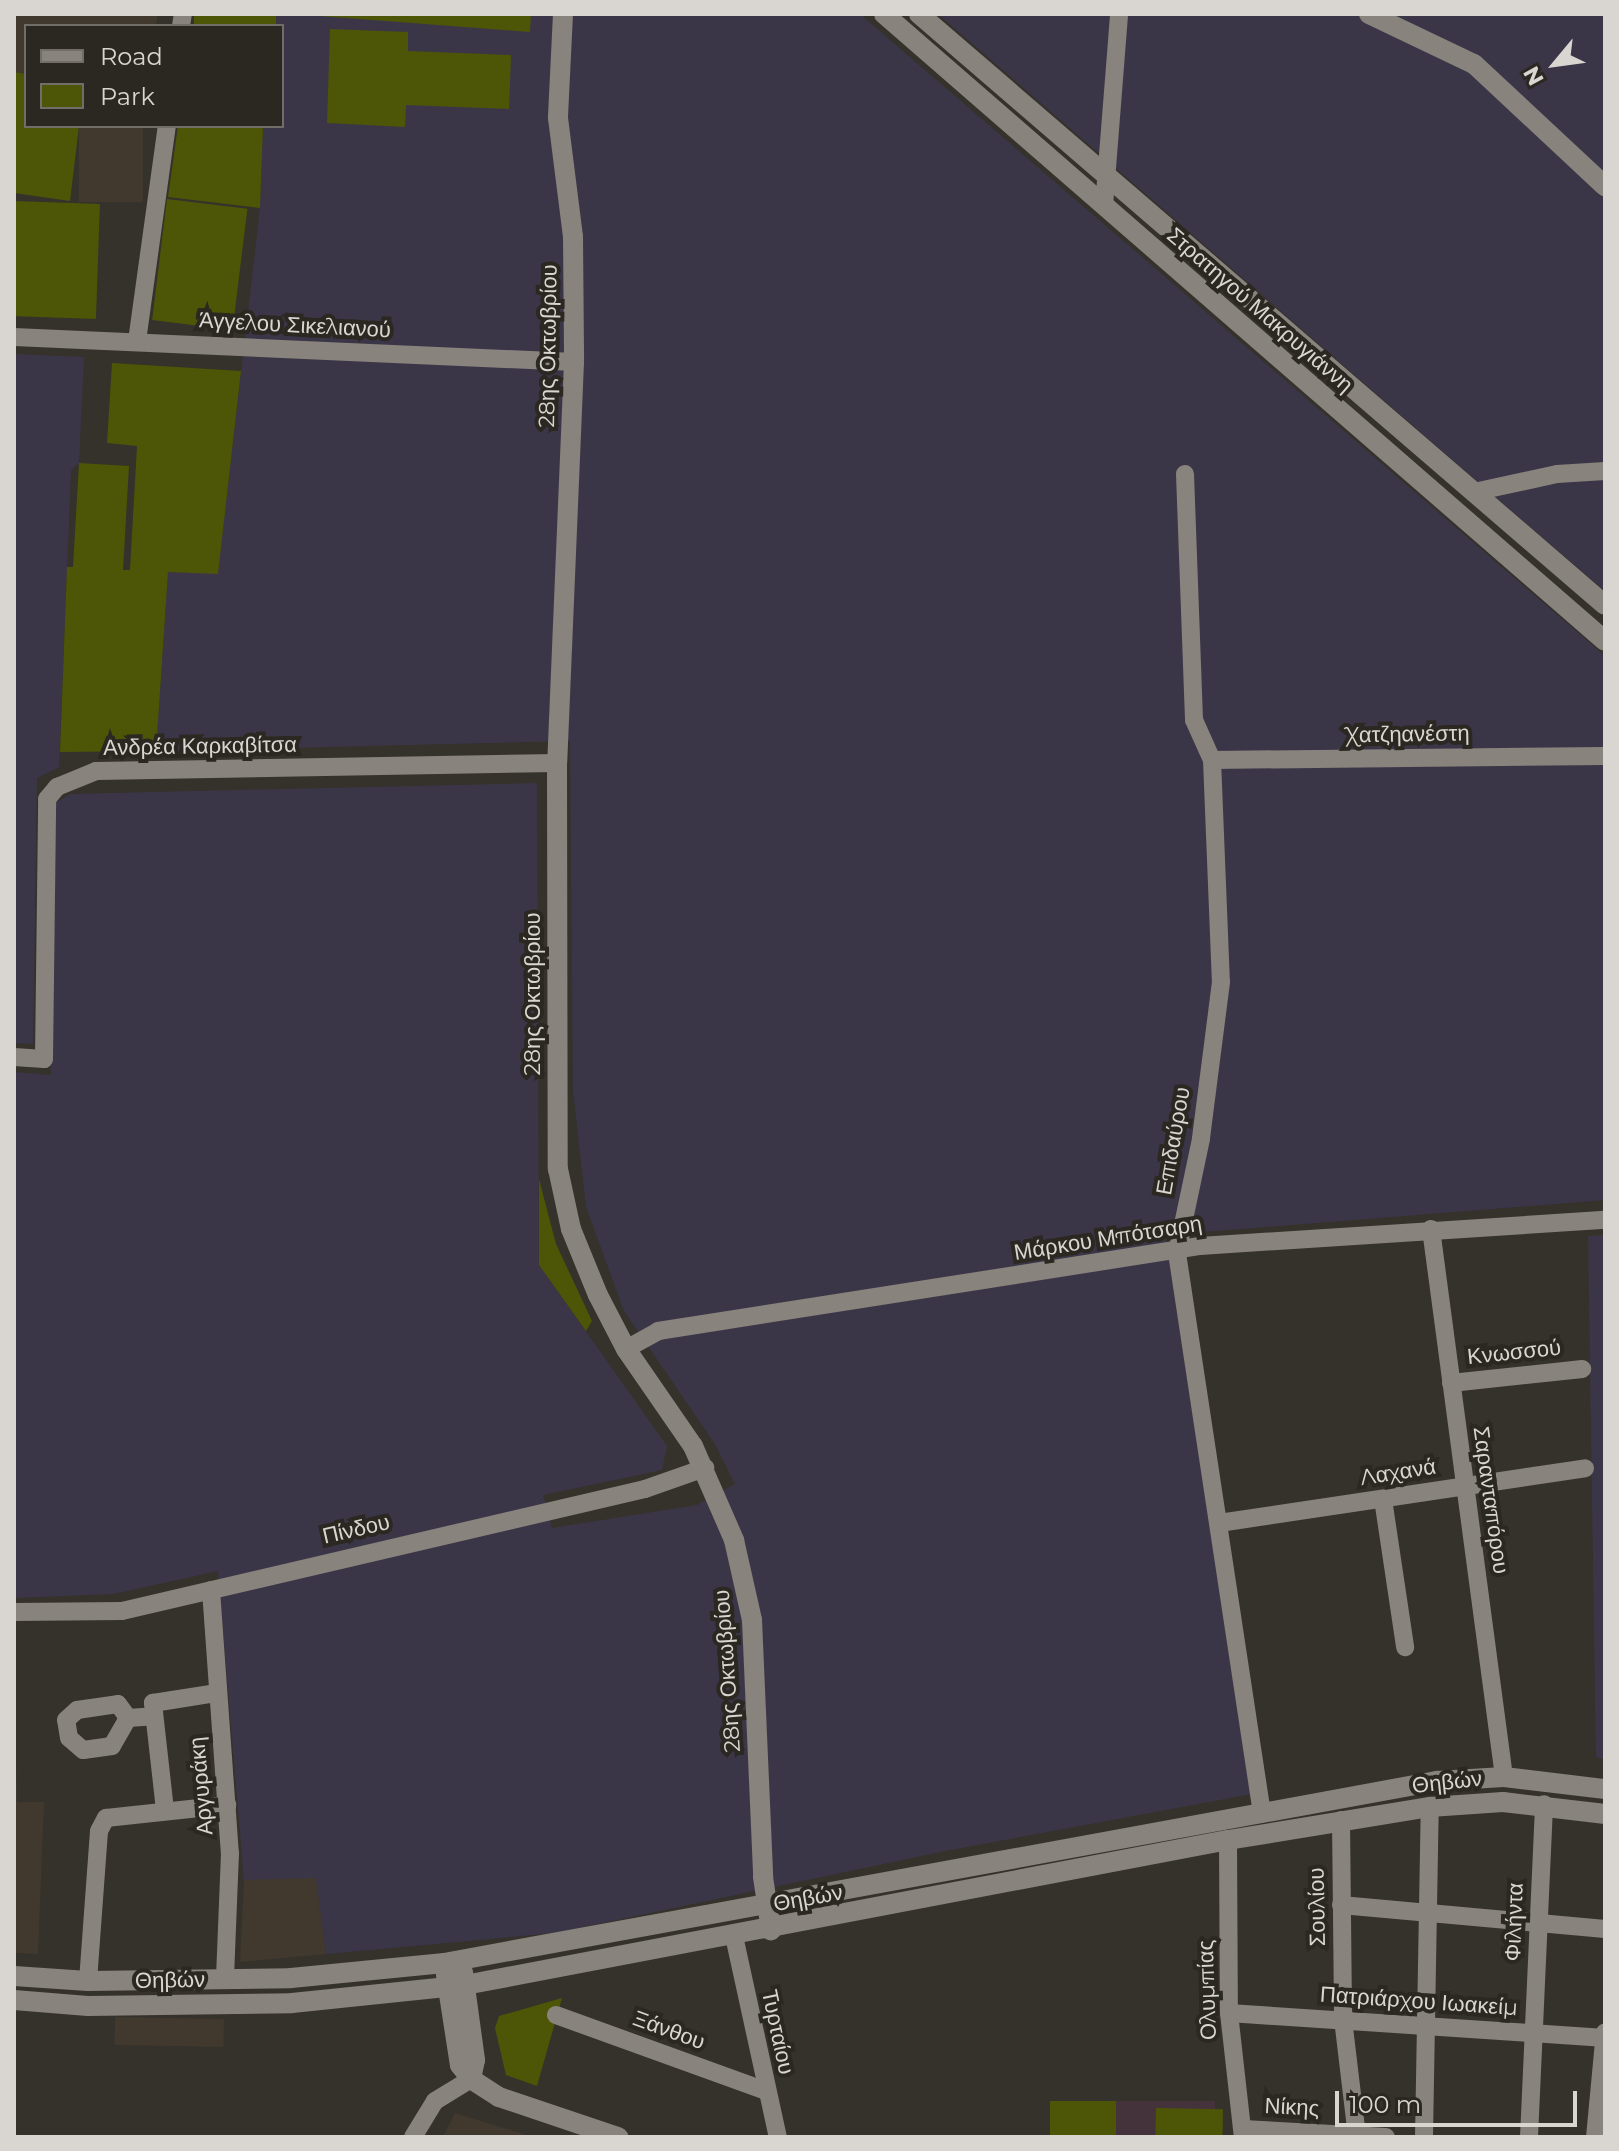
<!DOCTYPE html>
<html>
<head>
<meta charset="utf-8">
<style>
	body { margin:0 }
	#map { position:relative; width:1619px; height:2151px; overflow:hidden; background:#35312b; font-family:Montserrat,sans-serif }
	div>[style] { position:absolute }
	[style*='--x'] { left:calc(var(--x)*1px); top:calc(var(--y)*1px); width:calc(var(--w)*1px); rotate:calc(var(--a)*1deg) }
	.built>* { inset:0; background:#41392e; transform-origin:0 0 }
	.industrial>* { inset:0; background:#3b3647 }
	.education>* { inset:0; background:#45333c; transform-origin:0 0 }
	.green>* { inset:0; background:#4d5607; transform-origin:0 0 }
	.street>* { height:18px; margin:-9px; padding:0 9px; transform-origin:9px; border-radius:9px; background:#88837c }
	.secondary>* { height:20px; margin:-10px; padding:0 10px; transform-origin:10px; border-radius:10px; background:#88837c }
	span { translate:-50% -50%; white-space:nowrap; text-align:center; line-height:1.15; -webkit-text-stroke:8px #2b2721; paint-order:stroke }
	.street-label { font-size:22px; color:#d9d6d2 }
	.frame { position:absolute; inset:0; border:16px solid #d9d6d2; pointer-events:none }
	.legend { position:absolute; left:24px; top:24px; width:260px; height:104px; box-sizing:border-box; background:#2b2721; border:2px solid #716d68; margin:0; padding:10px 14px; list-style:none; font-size:24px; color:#d9d6d2 }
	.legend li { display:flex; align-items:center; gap:16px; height:40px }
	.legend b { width:40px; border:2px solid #716d68 }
	.north { position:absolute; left:1515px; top:24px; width:80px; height:80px; -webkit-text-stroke:6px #2b2721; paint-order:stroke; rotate:241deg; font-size:22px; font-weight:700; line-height:32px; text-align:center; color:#d9d6d2 }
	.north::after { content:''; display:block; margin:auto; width:28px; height:36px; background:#d9d6d2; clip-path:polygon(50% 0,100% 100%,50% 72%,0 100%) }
	.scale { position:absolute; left:1335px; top:2091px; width:242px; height:36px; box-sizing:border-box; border:4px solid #d9d6d2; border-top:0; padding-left:10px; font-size:24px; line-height:28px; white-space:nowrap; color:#d9d6d2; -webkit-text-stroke:6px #2b2721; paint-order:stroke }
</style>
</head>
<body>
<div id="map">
	<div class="built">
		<div style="clip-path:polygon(14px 14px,158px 14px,156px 26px,26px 26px,26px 74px,14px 72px)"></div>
		<div style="left:79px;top:126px;width:64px;height:76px"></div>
		<div style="clip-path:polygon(14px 1666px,17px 1802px,44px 1802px,38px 1954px,14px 1953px)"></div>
		<div style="clip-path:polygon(316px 1877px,326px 1954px,240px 1962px,244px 1880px)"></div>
		<div style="left:115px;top:2017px;width:109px;height:28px;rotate:1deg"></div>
		<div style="clip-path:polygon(455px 2113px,533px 2137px,443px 2137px)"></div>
	</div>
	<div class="industrial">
		<div style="clip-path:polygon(276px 14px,860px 14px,1605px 656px,1605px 1200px,1165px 1235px,1252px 1794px,940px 1852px,555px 1933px,326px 1954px,316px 1878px,244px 1880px,218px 1571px,113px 1594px,14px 1598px,14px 1072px,51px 1075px,54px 804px,70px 794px,537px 783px,539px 1265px,667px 1446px,662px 1470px,543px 1495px,552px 1528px,697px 1505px,735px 1484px,715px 1444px,624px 1311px,586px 1207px,573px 1091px,570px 741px,156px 751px,168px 572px,218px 573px,260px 208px,263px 126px,282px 126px,282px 26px,274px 26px)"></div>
		<div style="clip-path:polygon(938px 14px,1605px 14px,1605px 591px,1493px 495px)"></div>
		<div style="clip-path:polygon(14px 354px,84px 357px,79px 463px,71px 470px,59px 767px,37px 778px,33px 1044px,14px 1043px)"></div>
		<div style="clip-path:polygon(1605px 1235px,1605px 1760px,1596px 1757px,1588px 1236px)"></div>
	</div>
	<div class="education">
		<div style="left:1050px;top:2101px;width:165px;height:36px"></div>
	</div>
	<div class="green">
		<div style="left:194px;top:14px;width:82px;height:12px"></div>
		<div style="clip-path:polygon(294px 14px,531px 14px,530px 32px)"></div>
		<div style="clip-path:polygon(330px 29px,408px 32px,408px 51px,511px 55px,509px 109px,406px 105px,405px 127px,327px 123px)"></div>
		<div style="clip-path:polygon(14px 72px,26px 74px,26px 126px,79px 126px,70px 201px,14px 193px)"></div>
		<div style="clip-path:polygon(178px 126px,263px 126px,260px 208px,168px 197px)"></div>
		<div style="left:167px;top:199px;width:81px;height:122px;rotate:7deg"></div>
		<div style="left:14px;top:201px;width:86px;height:115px;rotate:2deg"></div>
		<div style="clip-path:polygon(112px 363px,241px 371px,218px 574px,168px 572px,156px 751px,60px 752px,67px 567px,73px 567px,79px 463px,129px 466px,123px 570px,130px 570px,137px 446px,107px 443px)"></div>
		<div style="clip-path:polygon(539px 1179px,556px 1244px,592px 1321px,586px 1331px,539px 1265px)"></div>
		<div style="clip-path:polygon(562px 1998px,537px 2086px,506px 2075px,495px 2028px,499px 2016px)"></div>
		<div style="left:1050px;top:2101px;width:66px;height:36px"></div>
		<div style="left:1156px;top:2108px;width:67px;height:29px;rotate:1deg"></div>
	</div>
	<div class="street">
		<div style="--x:181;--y:26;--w:12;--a:-81"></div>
		<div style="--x:1104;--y:206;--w:193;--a:-85.5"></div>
		<div style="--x:14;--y:337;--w:561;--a:2.56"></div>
		<div style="--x:137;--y:341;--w:217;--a:-82.1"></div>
		<div style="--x:1185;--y:474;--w:246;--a:87.9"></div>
		<div style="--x:1194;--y:720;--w:44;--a:65.8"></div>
		<div style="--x:1212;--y:760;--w:222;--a:87.7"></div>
		<div style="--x:1221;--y:982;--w:158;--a:97.3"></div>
		<div style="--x:1201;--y:1139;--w:116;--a:101.9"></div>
		<div style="--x:1177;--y:1253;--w:567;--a:81.38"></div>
		<div style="--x:1474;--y:492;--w:85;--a:-12.2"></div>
		<div style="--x:1557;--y:474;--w:48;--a:-3.6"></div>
		<div style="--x:1212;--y:760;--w:393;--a:-0.6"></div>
		<div style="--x:14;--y:1057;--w:30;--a:4"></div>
		<div style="--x:44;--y:1059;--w:260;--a:-89.3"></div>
		<div style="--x:47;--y:799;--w:16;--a:-50"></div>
		<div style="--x:57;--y:787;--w:42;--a:-22.3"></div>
		<div style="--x:96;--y:771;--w:461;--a:-1"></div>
		<div style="--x:1431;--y:1229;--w:553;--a:82.41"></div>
		<div style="--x:626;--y:1349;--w:37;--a:-29"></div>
		<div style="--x:658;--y:1331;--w:549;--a:-8.91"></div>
		<div style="--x:1200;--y:1246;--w:406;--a:-3.7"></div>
		<div style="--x:1451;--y:1383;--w:132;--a:-6.1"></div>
		<div style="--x:1383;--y:1499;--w:150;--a:81.5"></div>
		<div style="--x:1219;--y:1523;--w:370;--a:-8.5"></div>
		<div style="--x:211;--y:1590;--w:264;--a:85.9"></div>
		<div style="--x:230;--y:1853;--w:126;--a:92.3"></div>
		<div style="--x:14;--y:1612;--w:108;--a:-0.5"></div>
		<div style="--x:122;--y:1611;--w:537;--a:-13.13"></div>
		<div style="--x:645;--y:1489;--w:64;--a:-19.3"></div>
		<div style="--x:128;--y:1718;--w:32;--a:120"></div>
		<div style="--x:112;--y:1746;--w:29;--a:172"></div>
		<div style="--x:83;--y:1750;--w:18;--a:-139"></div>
		<div style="--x:69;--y:1738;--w:18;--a:-99"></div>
		<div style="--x:66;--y:1720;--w:15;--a:-42"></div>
		<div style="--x:77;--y:1710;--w:41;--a:-8.3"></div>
		<div style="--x:118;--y:1704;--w:17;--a:54"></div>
		<div style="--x:128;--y:1718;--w:26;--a:-4"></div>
		<div style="--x:165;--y:1810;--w:108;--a:-96.4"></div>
		<div style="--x:153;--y:1703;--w:65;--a:-8.9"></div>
		<div style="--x:1341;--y:1820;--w:199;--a:89.4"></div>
		<div style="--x:1343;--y:2019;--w:119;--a:83.2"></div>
		<div style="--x:1228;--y:1840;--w:173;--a:89.7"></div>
		<div style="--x:1229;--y:2013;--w:125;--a:83.6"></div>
		<div style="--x:1341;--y:1905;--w:265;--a:5.2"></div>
		<div style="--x:734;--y:1936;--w:206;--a:77.7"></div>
		<div style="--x:88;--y:1981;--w:150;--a:-85.8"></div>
		<div style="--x:99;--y:1831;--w:15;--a:-62"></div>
		<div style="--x:106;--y:1818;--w:122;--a:-6.1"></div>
		<div style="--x:1229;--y:2013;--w:377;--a:3.8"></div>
		<div style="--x:556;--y:2015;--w:223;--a:19.9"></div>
		<div style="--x:1243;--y:2129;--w:143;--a:3.2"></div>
		<div style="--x:413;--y:2137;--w:42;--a:-58.6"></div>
		<div style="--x:435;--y:2101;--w:42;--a:-31.4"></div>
		<div style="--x:1424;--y:2137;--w:330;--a:-89"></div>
		<div style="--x:1529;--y:2137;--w:333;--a:-87.4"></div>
		<div style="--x:1595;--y:2137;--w:105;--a:-84.6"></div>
	</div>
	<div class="secondary">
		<div style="--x:563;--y:14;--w:104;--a:92.8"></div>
		<div style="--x:558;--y:118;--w:120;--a:82.8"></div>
		<div style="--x:573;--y:237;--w:125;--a:89.5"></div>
		<div style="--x:574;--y:362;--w:401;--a:92.4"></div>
		<div style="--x:557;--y:763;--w:406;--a:89.9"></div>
		<div style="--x:558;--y:1169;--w:61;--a:77.8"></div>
		<div style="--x:571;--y:1229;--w:71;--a:67.8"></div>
		<div style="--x:598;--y:1295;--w:61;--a:62.6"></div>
		<div style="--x:626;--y:1349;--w:118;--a:55.4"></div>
		<div style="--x:693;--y:1446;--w:103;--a:66.4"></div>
		<div style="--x:734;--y:1540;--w:82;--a:77.3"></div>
		<div style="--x:752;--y:1620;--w:257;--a:87.5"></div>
		<div style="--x:763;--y:1877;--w:54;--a:81.4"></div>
		<div style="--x:884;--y:14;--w:955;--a:41.01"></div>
		<div style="--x:919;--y:14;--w:905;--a:40.75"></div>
		<div style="--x:1369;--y:14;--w:116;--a:25.5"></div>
		<div style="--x:1474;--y:64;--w:179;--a:43"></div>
		<div style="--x:463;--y:1972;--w:89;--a:82.2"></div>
		<div style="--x:475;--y:2060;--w:19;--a:102"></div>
		<div style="--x:446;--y:1975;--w:91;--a:81.2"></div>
		<div style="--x:460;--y:2065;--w:18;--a:52"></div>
		<div style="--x:471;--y:2079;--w:33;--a:33"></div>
		<div style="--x:499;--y:2097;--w:126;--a:18.6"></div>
		<div style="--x:14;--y:1976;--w:74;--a:3.9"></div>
		<div style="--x:88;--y:1981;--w:203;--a:-0.8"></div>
		<div style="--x:291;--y:1978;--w:154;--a:-5.6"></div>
		<div style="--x:444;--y:1963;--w:1010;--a:-10.39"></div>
		<div style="--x:1437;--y:1781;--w:67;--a:-3.4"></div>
		<div style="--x:1504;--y:1777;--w:102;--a:6.8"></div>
		<div style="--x:14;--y:2000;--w:74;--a:4.6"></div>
		<div style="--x:88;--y:2006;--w:204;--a:-0.8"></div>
		<div style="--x:292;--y:2003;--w:174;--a:-5.9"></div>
		<div style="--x:465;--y:1985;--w:777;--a:-10.76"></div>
		<div style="--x:1228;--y:1840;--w:205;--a:-9.3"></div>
		<div style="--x:1430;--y:1807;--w:73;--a:-3.9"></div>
		<div style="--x:1503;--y:1802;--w:103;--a:6.7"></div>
	</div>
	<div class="street-label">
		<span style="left:1260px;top:310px;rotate:41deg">Στρατηγού Μακρυγιάννη</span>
		<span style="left:295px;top:325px;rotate:3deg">Άγγελου Σικελιανού</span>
		<span style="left:548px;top:346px;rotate:-89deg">28ης Οκτωβρίου</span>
		<span style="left:1408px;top:734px;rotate:-1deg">Χατζηανέστη</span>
		<span style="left:200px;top:746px;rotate:-1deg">Ανδρέα Καρκαβίτσα</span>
		<span style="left:533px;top:994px;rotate:-90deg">28ης Οκτωβρίου</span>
		<span style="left:1173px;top:1141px;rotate:-80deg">Επιδαύρου</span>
		<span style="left:1108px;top:1238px;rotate:-9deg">Μάρκου Μπότσαρη</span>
		<span style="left:1514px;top:1352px;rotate:-6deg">Κνωσσού</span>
		<span style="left:1398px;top:1472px;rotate:-9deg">Λαχανά</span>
		<span style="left:1491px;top:1500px;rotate:82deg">Σαρανταπόρου</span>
		<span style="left:356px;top:1529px;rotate:-13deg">Πίνδου</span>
		<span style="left:727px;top:1671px;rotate:-94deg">28ης Οκτωβρίου</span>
		<span style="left:1447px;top:1782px;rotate:-6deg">Θηβών</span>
		<span style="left:201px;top:1786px;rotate:-95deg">Αργυράκη</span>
		<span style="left:808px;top:1898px;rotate:-10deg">Θηβών</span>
		<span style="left:1317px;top:1907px;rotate:-91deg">Σουλίου</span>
		<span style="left:1514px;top:1922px;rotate:-88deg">Φιλήντα</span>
		<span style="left:170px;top:1980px;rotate:-1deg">Θηβών</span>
		<span style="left:1207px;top:1990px;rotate:-92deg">Ολυμπίας</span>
		<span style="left:1419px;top:2001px;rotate:4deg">Πατριάρχου Ιωακείμ</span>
		<span style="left:669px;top:2030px;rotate:20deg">Ξάνθου</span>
		<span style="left:778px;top:2032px;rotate:78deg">Τυρταίου</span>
		<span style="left:1292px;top:2107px;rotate:3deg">Νίκης</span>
	</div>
	<div class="frame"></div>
	<ul class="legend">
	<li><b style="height:10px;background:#88837c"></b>Road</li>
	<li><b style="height:22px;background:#4d5607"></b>Park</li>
	</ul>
	<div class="north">N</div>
	<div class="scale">100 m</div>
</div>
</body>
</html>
